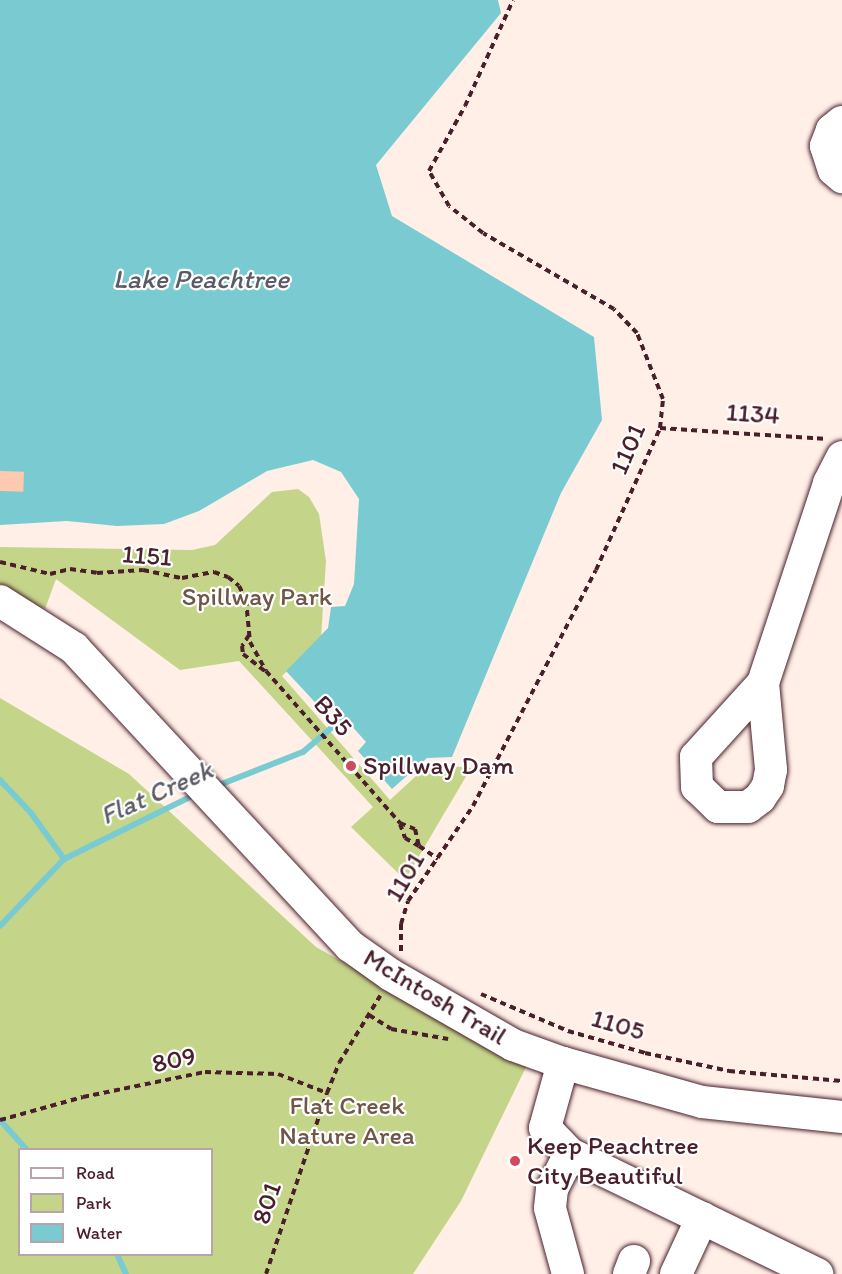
<!DOCTYPE html>
<html>
<head>
<meta charset="utf-8">
<style>
	body { margin:0 }
	#map { position:relative; width:842px; height:1274px; overflow:hidden; background:#ffefe7; font-family:Itim,sans-serif }
	div>[style] { position:absolute }
	[style*='--x'] { left:calc(var(--x)*1px); top:calc(var(--y)*1px); width:calc(var(--w)*1px); rotate:calc(var(--a)*1deg) }
	.green>* { inset:0; background:#c4d589 }
	.water>* { inset:0; background:#7acbd1 }
	.stream>* { height:6px; margin:-3px; padding:0 3px; transform-origin:3px; border-radius:3px; background:#7acbd1 }
	.building>* { inset:0; background:#fec9ae; transform-origin:0 0 }
	.path>* { height:4px; margin-top:-2px; transform-origin:0; background:repeating-linear-gradient(90deg,#4a1f2b 0 6px,transparent 0 10.5px) }
	.roads { filter:drop-shadow(0 0 2px #4a1f2b) drop-shadow(0 0 2px #4a1f2b) }
	.minor>* { height:32px; margin:-16px; padding:0 16px; transform-origin:16px; border-radius:16px; background:#fff }
	.dots>* { width:16px; height:16px; translate:-50% -50%; box-sizing:border-box; border:3px solid #fff; border-radius:50% }
	span { translate:-50% -50%; white-space:nowrap; text-align:center; line-height:1.15; -webkit-text-stroke:4.5px #fff; paint-order:stroke }
	.street-label { font-size:26px; color:#4a1f2b }
	.park-label { font-size:26px; color:#6f5647 }
	.poi-label { font-size:26px; color:#4a1f2b }
	.left { translate:0 -50%; text-align:left }
	.water-label { font-size:27px; color:#5b5b65; font-style:italic }
	.legend { position:absolute; left:18px; top:1148px; width:195px; height:108px; box-sizing:border-box; background:#fff; border:2px solid #b7a5aa; margin:0; padding:8px 10px; list-style:none; font-size:18px; color:#4a1f2b }
	.legend li { display:flex; align-items:center; gap:12px; height:30px }
	.legend b { width:30px; border:2px solid #b7a5aa }
</style>
</head>
<body>
<div id="map">
	<div class="green">
		<div style="clip-path:polygon(298px 489px,309px 497px,319px 514px,326px 561px,321px 638px,282px 676px,390px 800px,429px 764px,471px 768px,405px 880px,351px 827px,373px 807px,239px 661px,180px 670px,56px 579px,45px 609px,0 588px,0 547px,192px 550px,215px 545px,272px 492px)"></div>
		<div style="clip-path:polygon(evenodd,0 698px,129px 774px,316px 947px,355px 969px,362px 969px,527px 1065px,461px 1201px,413px 1274px,0 1274px,0 698px,20px 1150px,212px 1150px,212px 1254px,20px 1254px,20px 1150px)"></div>
	</div>
	<div class="water">
		<div style="clip-path:polygon(0 0,498px 0,501px 13px,376px 165px,392px 216px,594px 337px,602px 420px,561px 493px,452px 757px,427px 758px,392px 789px,358px 751px,366px 742px,333px 705px,324px 712px,286px 671px,328px 628px,331px 607px,345px 606px,354px 584px,359px 499px,341px 472px,313px 460px,267px 471px,199px 511px,164px 524px,117px 526px,67px 521px,0 525px)"></div>
	</div>
	<div class="stream">
		<div style="--x:0;--y:780;--w:45;--a:46.8"></div>
		<div style="--x:31;--y:813;--w:57;--a:54.3"></div>
		<div style="--x:214;--y:787;--w:96;--a:-21.5"></div>
		<div style="--x:303;--y:752;--w:54;--a:-40.5"></div>
		<div style="--x:0;--y:926;--w:93;--a:-46.3"></div>
		<div style="--x:64;--y:859;--w:147;--a:-26.2"></div>
		<div style="--x:0;--y:1120;--w:40;--a:48"></div>
		<div style="--x:117;--y:1254;--w:22;--a:66"></div>
	</div>
	<div class="building">
		<div style="left:0;top:471px;width:24px;height:20px;rotate:2deg"></div>
	</div>
	<div class="path">
		<div style="--x:660;--y:428;--w:164;--a:3.8"></div>
		<div style="--x:0;--y:562;--w:51;--a:13.5"></div>
		<div style="--x:50;--y:574;--w:21;--a:-14"></div>
		<div style="--x:70;--y:569;--w:27;--a:8"></div>
		<div style="--x:97;--y:573;--w:46;--a:-3.7"></div>
		<div style="--x:143;--y:570;--w:40;--a:12"></div>
		<div style="--x:182;--y:578;--w:33;--a:-11"></div>
		<div style="--x:214;--y:572;--w:15;--a:20"></div>
		<div style="--x:228;--y:577;--w:14;--a:39"></div>
		<div style="--x:239;--y:586;--w:16;--a:63"></div>
		<div style="--x:246;--y:600;--w:42;--a:84.6"></div>
		<div style="--x:250;--y:642;--w:33;--a:61"></div>
		<div style="--x:266;--y:671;--w:203;--a:48.6"></div>
		<div style="--x:400;--y:823;--w:16;--a:22"></div>
		<div style="--x:415;--y:829;--w:17;--a:77"></div>
		<div style="--x:419;--y:846;--w:23;--a:34"></div>
		<div style="--x:249;--y:635;--w:13;--a:122"></div>
		<div style="--x:242;--y:646;--w:8;--a:83"></div>
		<div style="--x:243;--y:654;--w:28;--a:38"></div>
		<div style="--x:400;--y:824;--w:15;--a:70"></div>
		<div style="--x:405;--y:838;--w:16;--a:30"></div>
		<div style="--x:401;--y:951;--w:27;--a:-90"></div>
		<div style="--x:401;--y:924;--w:24;--a:-73"></div>
		<div style="--x:408;--y:901;--w:115;--a:-55.6"></div>
		<div style="--x:473;--y:806;--w:266;--a:-62.5"></div>
		<div style="--x:596;--y:570;--w:156;--a:-65.7"></div>
		<div style="--x:660;--y:428;--w:29;--a:-84"></div>
		<div style="--x:663;--y:399;--w:71;--a:-111.5"></div>
		<div style="--x:637;--y:333;--w:33;--a:-134"></div>
		<div style="--x:614;--y:309;--w:151;--a:-149.9"></div>
		<div style="--x:483;--y:233;--w:43;--a:-141.5"></div>
		<div style="--x:449;--y:206;--w:40;--a:-119.7"></div>
		<div style="--x:429;--y:171;--w:74;--a:-61"></div>
		<div style="--x:465;--y:106;--w:116;--a:-65.6"></div>
		<div style="--x:481;--y:994;--w:95;--a:23"></div>
		<div style="--x:568;--y:1031;--w:80;--a:15.9"></div>
		<div style="--x:645;--y:1053;--w:86;--a:12.1"></div>
		<div style="--x:729;--y:1071;--w:113;--a:5.1"></div>
		<div style="--x:369;--y:1015;--w:26;--a:32"></div>
		<div style="--x:391;--y:1029;--w:58;--a:10"></div>
		<div style="--x:0;--y:1120;--w:86;--a:-15.5"></div>
		<div style="--x:83;--y:1097;--w:125;--a:-11.6"></div>
		<div style="--x:205;--y:1072;--w:73;--a:1.6"></div>
		<div style="--x:278;--y:1074;--w:53;--a:21.2"></div>
		<div style="--x:266;--y:1274;--w:191;--a:-71.4"></div>
		<div style="--x:327;--y:1093;--w:32;--a:-68"></div>
		<div style="--x:339;--y:1063;--w:79;--a:-58.5"></div>
	</div>
	<div class="roads">
		<div class="minor">
			<div style="--x:842;--y:122;--w:13;--a:141"></div>
			<div style="--x:832;--y:130;--w:17;--a:111"></div>
			<div style="--x:826;--y:146;--w:25;--a:72"></div>
			<div style="--x:834;--y:170;--w:11;--a:41"></div>
			<div style="--x:0;--y:601;--w:88;--a:32.4"></div>
			<div style="--x:74;--y:648;--w:406;--a:47.2"></div>
			<div style="--x:350;--y:946;--w:50;--a:35.3"></div>
			<div style="--x:391;--y:975;--w:141;--a:29.8"></div>
			<div style="--x:513;--y:1045;--w:53;--a:19.8"></div>
			<div style="--x:563;--y:1063;--w:144;--a:15.7"></div>
			<div style="--x:702;--y:1102;--w:141;--a:6.1"></div>
			<div style="--x:763;--y:683;--w:87;--a:84.7"></div>
			<div style="--x:771;--y:770;--w:16;--a:101"></div>
			<div style="--x:768;--y:786;--w:14;--a:124"></div>
			<div style="--x:760;--y:798;--w:15;--a:143"></div>
			<div style="--x:748;--y:807;--w:30;--a:180"></div>
			<div style="--x:718;--y:807;--w:29;--a:-136"></div>
			<div style="--x:697;--y:787;--w:30;--a:-92"></div>
			<div style="--x:696;--y:757;--w:100;--a:-47.8"></div>
			<div style="--x:763;--y:683;--w:211;--a:-71.7"></div>
			<div style="--x:829;--y:483;--w:29;--a:-63"></div>
			<div style="--x:563;--y:1063;--w:67;--a:105.5"></div>
			<div style="--x:545;--y:1128;--w:36;--a:46"></div>
			<div style="--x:570;--y:1154;--w:275;--a:25.9"></div>
			<div style="--x:568;--y:1274;--w:68;--a:-105.3"></div>
			<div style="--x:550;--y:1208;--w:19;--a:-84"></div>
			<div style="--x:552;--y:1189;--w:39;--a:-63"></div>
			<div style="--x:629;--y:1274;--w:14;--a:-69"></div>
			<div style="--x:676;--y:1274;--w:62;--a:-65.1"></div>
		</div>
	</div>
	<div class="dots">
		<div style="left:351px;top:766px;background:#d1495b"></div>
		<div style="left:515px;top:1161px;background:#d1495b"></div>
	</div>
	<div class="street-label">
		<span style="left:753px;top:414px;rotate:4deg">1134</span>
		<span style="left:628px;top:449px;rotate:-67deg">1101</span>
		<span style="left:147px;top:556px;rotate:4deg">1151</span>
		<span style="left:333px;top:716px;rotate:49deg">B35</span>
		<span style="left:405px;top:877px;rotate:-60deg">1101</span>
		<span style="left:435px;top:997px;rotate:31deg">McIntosh Trail</span>
		<span style="left:618px;top:1025px;rotate:16deg">1105</span>
		<span style="left:174px;top:1060px;rotate:-12deg">809</span>
		<span style="left:267px;top:1203px;rotate:-71deg">801</span>
	</div>
	<div class="park-label">
		<span style="left:257px;top:597px">Spillway Park</span>
		<span style="left:347px;top:1121px">Flat Creek<br>Nature Area</span>
	</div>
	<div class="poi-label">
		<span class="left" style="left:363px;top:766px">Spillway Dam</span>
		<span class="left" style="left:527px;top:1161px">Keep Peachtree<br>City Beautiful</span>
	</div>
	<div class="water-label">
		<span style="left:201px;top:279px">Lake Peachtree</span>
		<span style="left:156px;top:792px;rotate:-24deg">Flat Creek</span>
	</div>
	<ul class="legend">
	<li><b style="height:8px;background:#fff"></b>Road</li>
	<li><b style="height:16px;background:#c4d589"></b>Park</li>
	<li><b style="height:16px;background:#7acbd1"></b>Water</li>
	</ul>
</div>
</body>
</html>
